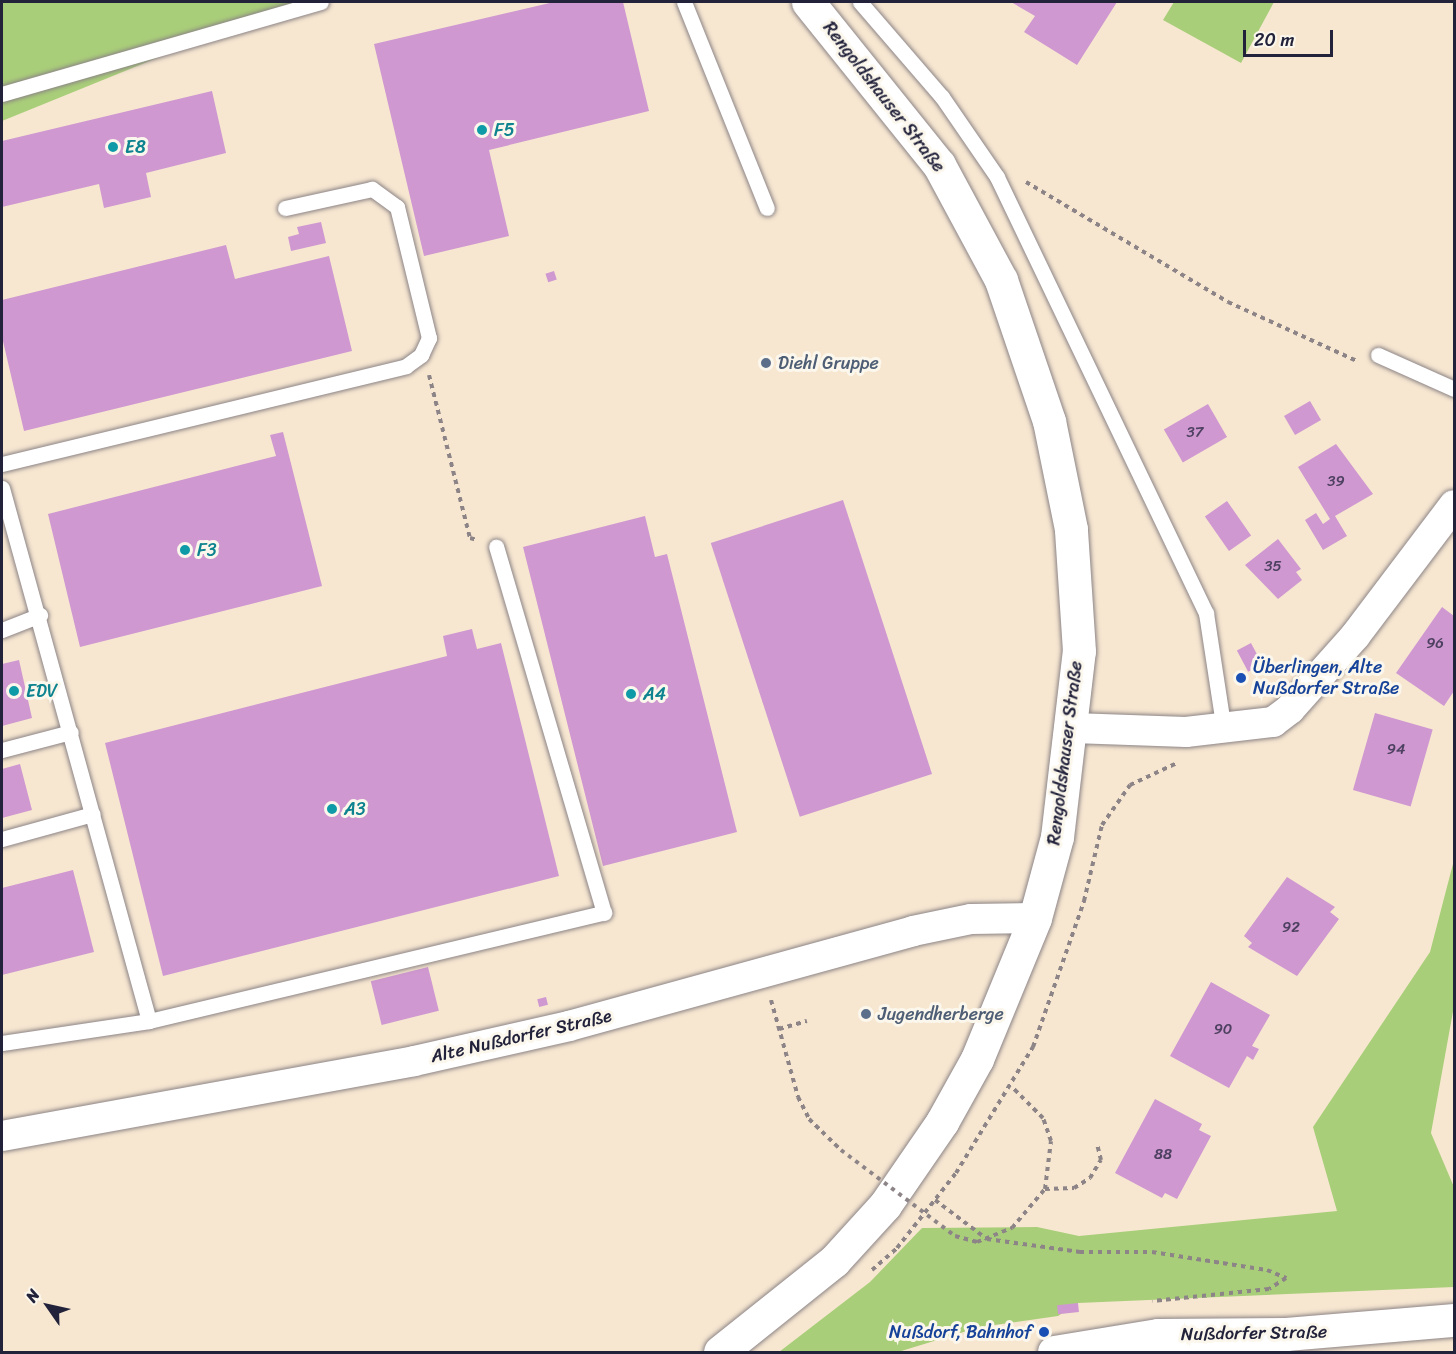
<!DOCTYPE html>
<html>
<head>
<meta charset="utf-8">
<style>
	body { margin:0 }
	#map { position:relative; width:1456px; height:1354px; overflow:hidden; background:#f7e7d1; font-family:Sriracha,sans-serif }
	div>[style] { position:absolute }
	[style*='--x'] { left:calc(var(--x)*1px); top:calc(var(--y)*1px); width:calc(var(--w)*1px); rotate:calc(var(--a)*1deg) }
	.green>* { inset:0; background:#a9ce79 }
	.building>* { inset:0; background:#cf98d0; transform-origin:0 0 }
	.path>* { height:4px; margin-top:-2px; transform-origin:0; background:repeating-linear-gradient(90deg,#8c8486 0 4.5px,transparent 0 9px) }
	.roads { filter:drop-shadow(0 0 2px #8c8486) drop-shadow(0 0 2px #8c8486) }
	.lane>* { height:15px; margin:-7.5px; padding:0 7.5px; transform-origin:7.5px; border-radius:7.5px; background:#fff }
	.street>* { height:30px; margin:-15px; padding:0 15px; transform-origin:15px; border-radius:15px; background:#fff }
	.secondary>* { height:33px; margin:-16.5px; padding:0 16.5px; transform-origin:16.5px; border-radius:16.5px; background:#fff }
	.path-bridge>* { height:4px; margin-top:-2px; transform-origin:0; background:repeating-linear-gradient(90deg,#8c8486 0 4.5px,transparent 0 9px) }
	.dots>* { width:16px; height:16px; translate:-50% -50%; box-sizing:border-box; border:3px solid #fbf7ec; border-radius:50% }
	span { translate:-50% -50%; white-space:nowrap; text-align:center; line-height:1.15; -webkit-text-stroke:6px #fbf7ec; paint-order:stroke }
	.number-label { font-size:15px; color:#4d4060 }
	.number-label span { -webkit-text-stroke-width:0 }
	.street-label { font-size:18px; color:#22223b }
	.culture-label { font-size:18px; color:#0d838f }
	.left { translate:0 -50%; text-align:left }
	.service-label { font-size:18px; color:#4e5e75 }
	.transit-label { font-size:18px; color:#164399 }
	.right { translate:-100% -50%; text-align:right }
	.frame { position:absolute; inset:0; border:3px solid #22223b; pointer-events:none }
	.north { position:absolute; left:18px; top:1276px; width:60px; height:60px; -webkit-text-stroke:4px #fbf7ec; paint-order:stroke; rotate:304deg; font-size:16px; font-weight:700; line-height:24px; text-align:center; color:#22223b }
	.north::after { content:''; display:block; margin:auto; width:21px; height:27px; background:#22223b; clip-path:polygon(50% 0,100% 100%,50% 72%,0 100%) }
	.scale { position:absolute; left:1243px; top:30px; width:90px; height:27px; box-sizing:border-box; border:3px solid #22223b; border-top:0; padding-left:8px; font-size:18px; line-height:21px; white-space:nowrap; color:#22223b; -webkit-text-stroke:4px #fbf7ec; paint-order:stroke }
</style>
</head>
<body>
<div id="map">
	<div class="green">
		<div style="clip-path:polygon(2px 2px,295px 2px,2px 121px)"></div>
		<div style="clip-path:polygon(1174px 2px,1274px 2px,1241px 63px,1163px 20px)"></div>
		<div style="clip-path:polygon(1454px 860px,1454px 1006px,1431px 1133px,1454px 1187px,1454px 1287px,1078px 1303px,1058px 1316px,980px 1327px,898px 1352px,779px 1352px,870px 1282px,922px 1228px,1037px 1227px,1079px 1236px,1337px 1211px,1313px 1127px,1430px 952px)"></div>
	</div>
	<div class="building">
		<div style="clip-path:polygon(554px 2px,623px 2px,649px 111px,489px 150px,509px 236px,424px 256px,374px 44px)"></div>
		<div style="clip-path:polygon(1011px 2px,1117px 2px,1077px 65px,1024px 32px,1035px 16px)"></div>
		<div style="clip-path:polygon(212px 91px,226px 153px,146px 173px,151px 197px,104px 208px,99px 184px,2px 207px,2px 141px)"></div>
		<div style="clip-path:polygon(321px 222px,326px 243px,291px 251px,288px 237px,299px 234px,297px 227px)"></div>
		<div style="clip-path:polygon(226px 245px,235px 279px,329px 256px,352px 351px,24px 431px,2px 337px,2px 300px)"></div>
		<div style="left:554px;top:271px;width:9px;height:9px;rotate:72deg"></div>
		<div style="left:1310px;top:401px;width:22px;height:30px;rotate:60deg"></div>
		<div style="left:1208px;top:404px;width:38px;height:51px;rotate:60deg"></div>
		<div style="clip-path:polygon(283px 432px,322px 586px,80px 647px,48px 514px,276px 456px,270px 435px)"></div>
		<div style="clip-path:polygon(1336px 444px,1373px 494px,1335px 516px,1347px 536px,1323px 550px,1305px 520px,1316px 513px,1323px 524px,1330px 519px,1298px 467px)"></div>
		<div style="left:843px;top:500px;width:288px;height:139px;rotate:72deg"></div>
		<div style="left:1227px;top:501px;width:42px;height:27px;rotate:55deg"></div>
		<div style="clip-path:polygon(645px 516px,655px 557px,667px 554px,737px 832px,603px 866px,523px 547px)"></div>
		<div style="clip-path:polygon(1278px 539px,1301px 569px,1296px 572px,1302px 580px,1278px 599px,1245px 565px)"></div>
		<div style="clip-path:polygon(1442px 607px,1454px 616px,1454px 691px,1444px 706px,1396px 673px)"></div>
		<div style="clip-path:polygon(472px 629px,477px 649px,501px 643px,559px 876px,163px 976px,105px 743px,447px 656px,443px 636px)"></div>
		<div style="left:1251px;top:643px;width:24px;height:16px;rotate:62deg"></div>
		<div style="clip-path:polygon(19px 660px,32px 718px,2px 726px,2px 664px)"></div>
		<div style="left:1375px;top:713px;width:60px;height:80px;rotate:16deg"></div>
		<div style="clip-path:polygon(20px 764px,32px 810px,2px 818px,2px 769px)"></div>
		<div style="clip-path:polygon(73px 870px,94px 952px,2px 975px,2px 888px)"></div>
		<div style="clip-path:polygon(1287px 877px,1335px 907px,1330px 912px,1339px 919px,1297px 976px,1248px 947px,1252px 943px,1244px 936px)"></div>
		<div style="left:428px;top:967px;width:45px;height:59px;rotate:76deg"></div>
		<div style="clip-path:polygon(1211px 982px,1270px 1015px,1252px 1046px,1259px 1049px,1253px 1060px,1247px 1056px,1229px 1088px,1170px 1056px)"></div>
		<div style="left:546px;top:997px;width:8px;height:9px;rotate:76deg"></div>
		<div style="clip-path:polygon(1155px 1099px,1202px 1124px,1199px 1130px,1211px 1136px,1177px 1199px,1165px 1193px,1162px 1198px,1115px 1173px)"></div>
		<div style="left:1078px;top:1303px;width:9px;height:21px;rotate:84deg"></div>
	</div>
	<div class="path">
		<div style="--x:1026;--y:182;--w:235;--a:30.7"></div>
		<div style="--x:1228;--y:302;--w:142;--a:24.6"></div>
		<div style="--x:429;--y:375;--w:168;--a:75.9"></div>
		<div style="--x:470;--y:538;--w:7;--a:16"></div>
		<div style="--x:771;--y:1000;--w:101;--a:74.4"></div>
		<div style="--x:798;--y:1097;--w:25;--a:63"></div>
		<div style="--x:809;--y:1119;--w:45;--a:44.1"></div>
		<div style="--x:779;--y:1029;--w:29;--a:-16"></div>
		<div style="--x:1045;--y:1189;--w:29;--a:-2"></div>
		<div style="--x:1074;--y:1188;--w:19;--a:-32"></div>
		<div style="--x:1090;--y:1178;--w:21;--a:-59"></div>
		<div style="--x:1101;--y:1160;--w:16;--a:-104"></div>
		<div style="--x:935;--y:1200;--w:65;--a:36.9"></div>
		<div style="--x:987;--y:1239;--w:94;--a:8"></div>
		<div style="--x:1080;--y:1252;--w:72;--a:0"></div>
		<div style="--x:1152;--y:1252;--w:116;--a:8.9"></div>
		<div style="--x:1267;--y:1270;--w:21;--a:23"></div>
		<div style="--x:1286;--y:1278;--w:20;--a:147"></div>
		<div style="--x:1269;--y:1289;--w:117;--a:174.1"></div>
		<div style="--x:955;--y:1236;--w:23;--a:15"></div>
		<div style="--x:977;--y:1242;--w:38;--a:-22"></div>
		<div style="--x:1012;--y:1228;--w:51;--a:-49.8"></div>
		<div style="--x:1045;--y:1189;--w:48;--a:-82.9"></div>
		<div style="--x:1051;--y:1141;--w:24;--a:-109"></div>
		<div style="--x:1043;--y:1118;--w:44;--a:-135"></div>
		<div style="--x:872;--y:1270;--w:33;--a:-41"></div>
		<div style="--x:897;--y:1248;--w:95;--a:-51.8"></div>
		<div style="--x:956;--y:1173;--w:148;--a:-58.6"></div>
		<div style="--x:1033;--y:1047;--w:155;--a:-70.7"></div>
		<div style="--x:1084;--y:901;--w:78;--a:-76.7"></div>
		<div style="--x:1102;--y:825;--w:49;--a:-55"></div>
		<div style="--x:1130;--y:785;--w:52;--a:-25.1"></div>
	</div>
	<div class="roads">
		<div class="lane">
			<div style="--x:684;--y:2;--w:222;--a:68.1"></div>
			<div style="--x:860;--y:2;--w:125;--a:49.2"></div>
			<div style="--x:942;--y:97;--w:97;--a:55.5"></div>
			<div style="--x:997;--y:177;--w:484;--a:64.4"></div>
			<div style="--x:1206;--y:613;--w:119;--a:81.3"></div>
			<div style="--x:2;--y:94;--w:332;--a:-16.1"></div>
			<div style="--x:1378;--y:355;--w:83;--a:24.1"></div>
			<div style="--x:2;--y:464;--w:416;--a:-13.6"></div>
			<div style="--x:406;--y:366;--w:19;--a:-36"></div>
			<div style="--x:421;--y:355;--w:19;--a:-65"></div>
			<div style="--x:429;--y:338;--w:135;--a:-103.7"></div>
			<div style="--x:397;--y:207;--w:31;--a:-144"></div>
			<div style="--x:372;--y:189;--w:89;--a:167.7"></div>
			<div style="--x:2;--y:488;--w:553;--a:74.58"></div>
			<div style="--x:2;--y:630;--w:41;--a:-21.5"></div>
			<div style="--x:2;--y:750;--w:71;--a:-14.6"></div>
			<div style="--x:2;--y:839;--w:94;--a:-15.4"></div>
			<div style="--x:2;--y:1043;--w:149;--a:-8.5"></div>
			<div style="--x:149;--y:1021;--w:468;--a:-13.4"></div>
			<div style="--x:604;--y:913;--w:382;--a:-106.4"></div>
		</div>
		<div class="street">
			<div style="--x:1073;--y:728;--w:113;--a:2"></div>
			<div style="--x:1186;--y:732;--w:88;--a:-6.6"></div>
			<div style="--x:1273;--y:722;--w:21;--a:-37"></div>
			<div style="--x:1290;--y:709;--w:98;--a:-48.3"></div>
			<div style="--x:1355;--y:636;--w:164;--a:-52.9"></div>
			<div style="--x:2;--y:1136;--w:419;--a:-10.3"></div>
			<div style="--x:414;--y:1061;--w:159;--a:-12.7"></div>
			<div style="--x:569;--y:1026;--w:357;--a:-15.4"></div>
			<div style="--x:913;--y:931;--w:59;--a:-11.7"></div>
			<div style="--x:971;--y:919;--w:64;--a:-0.9"></div>
		</div>
		<div class="secondary">
			<div style="--x:720;--y:1352;--w:146;--a:-38.6"></div>
			<div style="--x:834;--y:1261;--w:76;--a:-47.7"></div>
			<div style="--x:885;--y:1205;--w:101;--a:-55.5"></div>
			<div style="--x:942;--y:1122;--w:72;--a:-60.9"></div>
			<div style="--x:977;--y:1059;--w:152;--a:-67.6"></div>
			<div style="--x:1035;--y:918;--w:84;--a:-74.8"></div>
			<div style="--x:1057;--y:837;--w:187;--a:-83.3"></div>
			<div style="--x:1079;--y:651;--w:122;--a:-93.8"></div>
			<div style="--x:1071;--y:529;--w:110;--a:-101.5"></div>
			<div style="--x:1049;--y:421;--w:149;--a:-108.8"></div>
			<div style="--x:1001;--y:280;--w:131;--a:-118.3"></div>
			<div style="--x:939;--y:165;--w:209;--a:-128.8"></div>
			<div style="--x:1054;--y:1352;--w:105;--a:-9.3"></div>
			<div style="--x:1158;--y:1335;--w:128;--a:-0.4"></div>
			<div style="--x:1286;--y:1334;--w:169;--a:-4.8"></div>
		</div>
	</div>
	<div class="path-bridge">
		<div style="--x:841;--y:1150;--w:143;--a:37"></div>
	</div>
	<div class="dots">
		<div style="left:482px;top:130px;background:#0f9aa8"></div>
		<div style="left:113px;top:147px;background:#0f9aa8"></div>
		<div style="left:766px;top:363px;background:#5c6f8a"></div>
		<div style="left:185px;top:550px;background:#0f9aa8"></div>
		<div style="left:1241px;top:678px;background:#1a4fb4"></div>
		<div style="left:14px;top:691px;background:#0f9aa8"></div>
		<div style="left:631px;top:694px;background:#0f9aa8"></div>
		<div style="left:332px;top:809px;background:#0f9aa8"></div>
		<div style="left:866px;top:1014px;background:#5c6f8a"></div>
		<div style="left:1044px;top:1332px;background:#1a4fb4"></div>
	</div>
	<div class="number-label">
		<span style="left:1195px;top:433px">37</span>
		<span style="left:1336px;top:482px">39</span>
		<span style="left:1273px;top:567px">35</span>
		<span style="left:1435px;top:644px">96</span>
		<span style="left:1396px;top:750px">94</span>
		<span style="left:1291px;top:928px">92</span>
		<span style="left:1223px;top:1030px">90</span>
		<span style="left:1163px;top:1155px">88</span>
	</div>
	<div class="street-label">
		<span style="left:884px;top:97px;rotate:52deg">Rengoldshauser Straße</span>
		<span style="left:1065px;top:753px;rotate:-83deg">Rengoldshauser Straße</span>
		<span style="left:521px;top:1036px;rotate:-13deg">Alte Nußdorfer Straße</span>
		<span style="left:1254px;top:1333px;rotate:-1deg">Nußdorfer Straße</span>
	</div>
	<div class="culture-label">
		<span class="left" style="left:494px;top:130px">F5</span>
		<span class="left" style="left:125px;top:147px">E8</span>
		<span class="left" style="left:197px;top:550px">F3</span>
		<span class="left" style="left:26px;top:691px">EDV</span>
		<span class="left" style="left:643px;top:694px">A4</span>
		<span class="left" style="left:344px;top:809px">A3</span>
	</div>
	<div class="service-label">
		<span class="left" style="left:778px;top:363px">Diehl Gruppe</span>
		<span class="left" style="left:878px;top:1014px">Jugendherberge</span>
	</div>
	<div class="transit-label">
		<span class="left" style="left:1253px;top:678px">Überlingen, Alte<br>Nußdorfer Straße</span>
		<span class="right" style="left:1032px;top:1332px">Nußdorf, Bahnhof</span>
	</div>
	<div class="frame"></div>
	<div class="north">N</div>
	<div class="scale">20 m</div>
</div>
</body>
</html>
